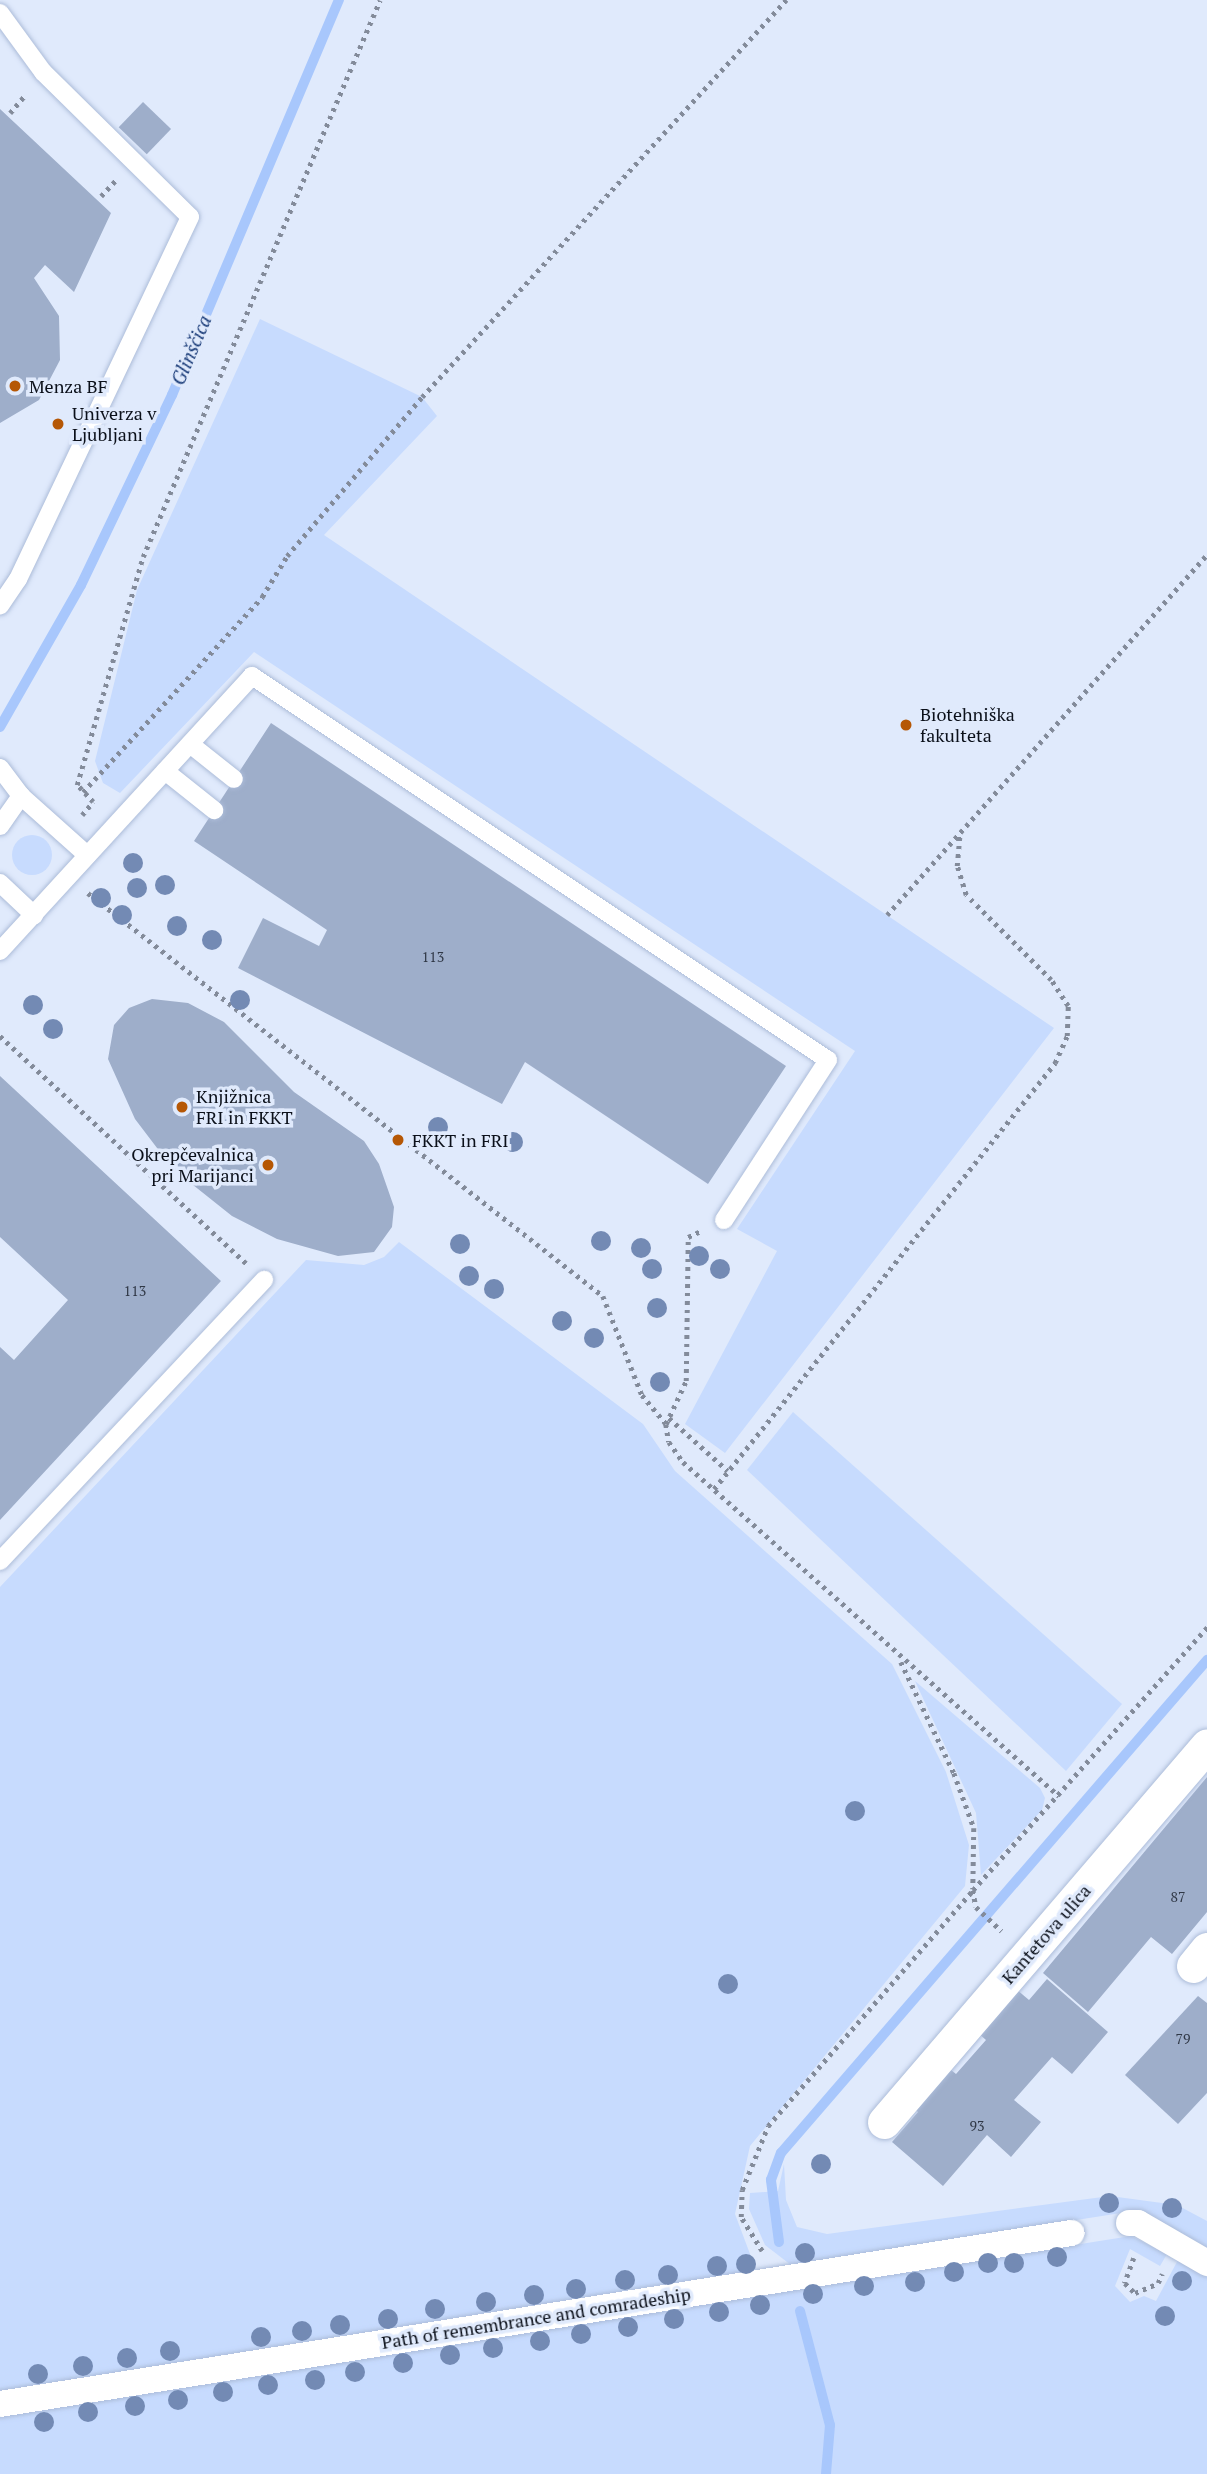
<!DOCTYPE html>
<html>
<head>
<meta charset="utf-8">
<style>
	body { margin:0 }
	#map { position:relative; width:1207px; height:2474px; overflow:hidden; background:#e0eafc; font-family:"PT Serif",serif }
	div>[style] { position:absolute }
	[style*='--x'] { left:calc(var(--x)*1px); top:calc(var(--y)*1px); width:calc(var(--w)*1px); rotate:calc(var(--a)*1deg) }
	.green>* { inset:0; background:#c7dbfe }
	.round { border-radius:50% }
	.stream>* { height:10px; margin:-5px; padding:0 5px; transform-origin:5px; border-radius:5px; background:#a8c7fc }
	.building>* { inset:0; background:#9eaeca; transform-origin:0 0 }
	.path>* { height:4.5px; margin-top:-2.25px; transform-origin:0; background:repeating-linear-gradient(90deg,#838b9a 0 3.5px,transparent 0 8.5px) }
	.roads { filter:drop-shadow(0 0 2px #acbcd9) drop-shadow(0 0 2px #acbcd9) }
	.service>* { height:18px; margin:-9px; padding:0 9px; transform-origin:9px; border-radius:9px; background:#fff }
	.pedestrian>* { height:26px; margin:-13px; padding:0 13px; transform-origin:13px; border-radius:13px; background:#fff }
	.minor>* { height:33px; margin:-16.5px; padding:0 16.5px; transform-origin:16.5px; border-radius:16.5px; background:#fff }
	.trees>* { width:20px; height:20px; margin:-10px; border-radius:50%; background:#738ab4 }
	.dots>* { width:19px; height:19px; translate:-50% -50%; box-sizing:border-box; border:4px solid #e0eafc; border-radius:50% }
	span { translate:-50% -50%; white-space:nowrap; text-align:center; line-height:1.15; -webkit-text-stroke:7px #e0eafc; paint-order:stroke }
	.number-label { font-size:14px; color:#303846 }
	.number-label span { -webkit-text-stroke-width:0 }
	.poi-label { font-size:18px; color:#0b101a }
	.left { translate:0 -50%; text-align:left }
	.right { translate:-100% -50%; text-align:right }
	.street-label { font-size:18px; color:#0b101a }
	.water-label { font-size:19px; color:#193b78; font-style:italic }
</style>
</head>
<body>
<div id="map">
	<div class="green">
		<div style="clip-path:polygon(260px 319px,422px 397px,437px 416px,324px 535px,1054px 1028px,725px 1453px,685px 1424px,777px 1251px,737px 1229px,855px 1051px,254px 652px,120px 793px,103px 783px,95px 761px,137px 590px)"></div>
		<div class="round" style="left:12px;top:835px;width:40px;height:40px"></div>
		<div style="clip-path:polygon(399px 1242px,643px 1424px,675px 1471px,892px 1664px,946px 1772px,969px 1845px,965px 1886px,750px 2146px,735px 2214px,756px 2270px,0 2391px,0 1587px,306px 1260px,364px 1265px,384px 1257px)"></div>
		<div style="clip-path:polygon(793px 1412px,1122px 1704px,1066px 1771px,747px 1470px)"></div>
		<div style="clip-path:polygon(915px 1681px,1040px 1788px,1045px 1798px,1042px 1810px,981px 1875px,976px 1813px)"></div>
		<div style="clip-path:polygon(784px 2164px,786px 2200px,797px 2227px,827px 2234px,1110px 2196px,1177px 2205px,1207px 2221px,1207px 2249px,1140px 2210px,791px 2265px,765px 2245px,749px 2209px,750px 2193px,778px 2191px)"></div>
		<div style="clip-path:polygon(1131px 2236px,1167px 2254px,1160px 2266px,1130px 2249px,1115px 2286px,1130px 2302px,1144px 2296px,1156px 2301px,1178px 2260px,1207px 2277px,1207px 2474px,0 2474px,0 2416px)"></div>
	</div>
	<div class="stream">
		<div style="--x:0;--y:727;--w:163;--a:-60.3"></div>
		<div style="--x:81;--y:585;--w:211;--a:-64.4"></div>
		<div style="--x:172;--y:395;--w:429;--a:-67.1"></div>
		<div style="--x:779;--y:2242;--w:63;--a:-97.4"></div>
		<div style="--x:771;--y:2180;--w:29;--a:-70"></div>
		<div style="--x:781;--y:2153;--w:652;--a:-49.17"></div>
		<div style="--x:800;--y:2311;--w:118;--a:75.3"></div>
		<div style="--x:830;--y:2425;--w:49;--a:94.7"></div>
	</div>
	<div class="building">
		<div style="left:143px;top:102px;width:39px;height:35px;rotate:44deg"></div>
		<div style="clip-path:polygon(0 109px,111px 213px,74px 292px,45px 265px,34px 278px,59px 316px,60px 360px,39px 400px,0 423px)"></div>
		<div style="clip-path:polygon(271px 723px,786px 1066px,708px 1184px,525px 1062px,502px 1104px,238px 968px,263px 918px,319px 946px,327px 930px,194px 841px)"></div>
		<div style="clip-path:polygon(152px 999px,188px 1003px,224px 1022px,294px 1092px,364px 1141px,379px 1164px,394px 1207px,392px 1227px,374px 1252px,338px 1256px,277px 1239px,232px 1216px,173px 1169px,135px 1119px,108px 1059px,114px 1025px,129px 1008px)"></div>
		<div style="clip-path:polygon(0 1076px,221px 1281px,0 1520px,0 1347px,14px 1360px,68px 1300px,0 1237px)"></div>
		<div style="clip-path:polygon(1207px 1777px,1207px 1912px,1172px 1954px,1151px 1937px,1088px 2012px,1043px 1973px)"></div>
		<div style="clip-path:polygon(1047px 1979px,1108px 2032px,1072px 2074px,1052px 2057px,1014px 2100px,1041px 2122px,1011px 2157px,987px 2135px,943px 2186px,892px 2142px,918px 2112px,911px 2106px,946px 2066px,956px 2074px,986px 2040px,978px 2033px,1016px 1989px,1029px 2000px)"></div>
		<div style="clip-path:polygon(1198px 1996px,1207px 2003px,1207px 2093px,1178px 2124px,1125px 2075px)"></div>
	</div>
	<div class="path">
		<div style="--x:10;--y:113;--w:23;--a:-50"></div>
		<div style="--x:101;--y:196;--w:22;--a:-47"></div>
		<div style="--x:83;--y:792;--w:265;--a:-47.4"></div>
		<div style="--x:262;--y:597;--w:48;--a:-58.6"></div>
		<div style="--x:287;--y:556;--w:209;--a:-49.7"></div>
		<div style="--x:422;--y:397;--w:539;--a:-47.48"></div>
		<div style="--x:82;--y:815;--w:17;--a:-50"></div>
		<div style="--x:93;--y:802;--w:23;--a:-133"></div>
		<div style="--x:77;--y:785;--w:237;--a:-73.9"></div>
		<div style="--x:143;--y:557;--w:605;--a:-66.95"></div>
		<div style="--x:88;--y:893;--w:654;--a:38.04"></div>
		<div style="--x:603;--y:1296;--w:106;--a:68.5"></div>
		<div style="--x:642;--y:1395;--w:38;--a:50"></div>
		<div style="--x:666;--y:1424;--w:18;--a:81"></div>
		<div style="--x:669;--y:1442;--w:24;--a:55"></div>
		<div style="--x:683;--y:1462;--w:503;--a:41.61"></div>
		<div style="--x:887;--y:915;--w:482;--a:-48.4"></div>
		<div style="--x:0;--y:1036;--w:335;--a:42.7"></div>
		<div style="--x:669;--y:1418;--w:79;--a:41.9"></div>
		<div style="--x:666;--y:1424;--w:47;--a:-65.1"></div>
		<div style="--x:686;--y:1381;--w:144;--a:-89.2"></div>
		<div style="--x:688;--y:1237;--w:14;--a:-25"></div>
		<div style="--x:714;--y:1489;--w:546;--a:-51.32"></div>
		<div style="--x:1055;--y:1063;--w:30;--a:-66"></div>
		<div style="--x:1067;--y:1036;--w:30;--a:-88"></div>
		<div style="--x:1068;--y:1006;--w:31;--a:-123"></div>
		<div style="--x:1051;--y:980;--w:120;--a:-135"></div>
		<div style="--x:966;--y:895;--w:30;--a:-107"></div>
		<div style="--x:957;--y:866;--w:32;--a:-85"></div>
		<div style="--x:901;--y:1662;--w:123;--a:64.5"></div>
		<div style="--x:954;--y:1773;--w:59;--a:70"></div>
		<div style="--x:974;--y:1828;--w:61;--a:90.9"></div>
		<div style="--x:973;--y:1890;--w:352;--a:-48.3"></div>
		<div style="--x:762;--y:2251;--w:40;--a:-122"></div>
		<div style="--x:741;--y:2217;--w:27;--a:-88"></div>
		<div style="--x:742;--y:2190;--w:69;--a:-67.9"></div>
		<div style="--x:768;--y:2126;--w:313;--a:-49"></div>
		<div style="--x:973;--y:1890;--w:17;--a:80"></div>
		<div style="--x:976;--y:1907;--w:35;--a:43"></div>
		<div style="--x:1134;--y:2258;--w:27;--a:110"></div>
		<div style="--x:1125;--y:2283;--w:14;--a:45"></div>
		<div style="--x:1135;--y:2293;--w:25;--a:-23"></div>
		<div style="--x:1158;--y:2283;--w:10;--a:-66"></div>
	</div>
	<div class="roads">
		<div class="service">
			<div style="--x:0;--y:13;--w:73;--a:53.9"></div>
			<div style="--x:43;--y:72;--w:206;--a:44.6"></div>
			<div style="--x:190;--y:217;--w:401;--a:115.4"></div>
			<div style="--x:18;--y:579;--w:32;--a:124"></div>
			<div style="--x:190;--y:744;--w:56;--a:38.5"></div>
			<div style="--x:0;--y:768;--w:35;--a:53"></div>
			<div style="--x:21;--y:796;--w:89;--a:41.8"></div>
			<div style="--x:165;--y:771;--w:63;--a:38.5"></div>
			<div style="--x:0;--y:826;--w:37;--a:-55"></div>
			<div style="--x:0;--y:883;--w:47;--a:43.3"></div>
			<div style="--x:0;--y:951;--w:373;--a:-47.5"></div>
			<div style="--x:252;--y:676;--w:692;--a:33.69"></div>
			<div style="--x:828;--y:1060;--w:191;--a:123"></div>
			<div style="--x:0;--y:1561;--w:386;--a:-46.8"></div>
		</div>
		<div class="pedestrian">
			<div style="--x:1129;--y:2223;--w:9;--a:0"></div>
			<div style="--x:1138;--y:2223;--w:80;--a:30.1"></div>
			<div style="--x:0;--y:2404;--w:1085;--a:-9.07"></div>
		</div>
		<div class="minor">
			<div style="--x:1193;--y:1966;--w:22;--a:-51"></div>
			<div style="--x:884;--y:2122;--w:496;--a:-49.4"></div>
		</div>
	</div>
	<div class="trees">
		<div style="left:133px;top:863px"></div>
		<div style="left:165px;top:885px"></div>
		<div style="left:137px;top:888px"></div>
		<div style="left:101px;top:898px"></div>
		<div style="left:122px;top:915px"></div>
		<div style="left:177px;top:926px"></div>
		<div style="left:212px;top:940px"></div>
		<div style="left:240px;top:1000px"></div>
		<div style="left:33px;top:1005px"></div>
		<div style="left:53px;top:1029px"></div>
		<div style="left:438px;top:1127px"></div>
		<div style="left:513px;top:1142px"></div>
		<div style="left:601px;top:1241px"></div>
		<div style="left:460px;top:1244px"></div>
		<div style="left:641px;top:1248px"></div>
		<div style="left:699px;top:1256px"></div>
		<div style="left:652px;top:1269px"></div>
		<div style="left:720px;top:1269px"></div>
		<div style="left:469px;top:1276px"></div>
		<div style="left:494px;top:1289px"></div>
		<div style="left:657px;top:1308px"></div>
		<div style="left:562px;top:1321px"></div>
		<div style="left:594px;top:1338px"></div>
		<div style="left:660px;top:1382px"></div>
		<div style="left:855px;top:1811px"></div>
		<div style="left:728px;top:1984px"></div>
		<div style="left:821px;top:2164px"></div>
		<div style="left:1109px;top:2203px"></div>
		<div style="left:1172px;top:2208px"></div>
		<div style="left:805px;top:2253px"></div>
		<div style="left:1057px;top:2257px"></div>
		<div style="left:988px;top:2263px"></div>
		<div style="left:1014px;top:2263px"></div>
		<div style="left:746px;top:2264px"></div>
		<div style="left:717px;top:2266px"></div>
		<div style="left:954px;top:2272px"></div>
		<div style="left:668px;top:2275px"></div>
		<div style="left:625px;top:2280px"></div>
		<div style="left:1182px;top:2281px"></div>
		<div style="left:915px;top:2282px"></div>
		<div style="left:864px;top:2286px"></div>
		<div style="left:576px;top:2289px"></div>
		<div style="left:813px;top:2294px"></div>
		<div style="left:534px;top:2295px"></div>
		<div style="left:486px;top:2302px"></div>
		<div style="left:760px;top:2305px"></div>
		<div style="left:435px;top:2309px"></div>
		<div style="left:719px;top:2312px"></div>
		<div style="left:1165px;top:2316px"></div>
		<div style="left:388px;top:2319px"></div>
		<div style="left:674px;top:2319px"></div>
		<div style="left:340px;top:2325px"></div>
		<div style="left:628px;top:2327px"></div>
		<div style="left:302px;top:2331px"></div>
		<div style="left:581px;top:2334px"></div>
		<div style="left:261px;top:2337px"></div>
		<div style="left:540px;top:2341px"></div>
		<div style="left:493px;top:2348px"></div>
		<div style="left:170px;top:2351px"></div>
		<div style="left:450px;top:2355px"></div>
		<div style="left:127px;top:2358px"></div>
		<div style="left:403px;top:2363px"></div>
		<div style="left:83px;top:2366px"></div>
		<div style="left:355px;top:2372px"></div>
		<div style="left:38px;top:2374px"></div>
		<div style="left:315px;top:2380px"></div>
		<div style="left:268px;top:2385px"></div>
		<div style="left:223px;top:2392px"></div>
		<div style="left:178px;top:2400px"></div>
		<div style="left:135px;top:2406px"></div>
		<div style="left:88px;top:2412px"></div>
		<div style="left:44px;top:2422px"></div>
	</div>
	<div class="dots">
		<div style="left:15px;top:386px;background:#b55705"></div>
		<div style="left:58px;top:424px;background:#b55705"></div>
		<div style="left:906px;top:725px;background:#b55705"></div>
		<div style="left:182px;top:1107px;background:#b55705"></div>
		<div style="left:398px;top:1140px;background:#b55705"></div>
		<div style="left:268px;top:1165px;background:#b55705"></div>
	</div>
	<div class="number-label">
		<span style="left:433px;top:957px">113</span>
		<span style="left:135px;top:1291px">113</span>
		<span style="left:1178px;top:1897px">87</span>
		<span style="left:1183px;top:2039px">79</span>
		<span style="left:977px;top:2126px">93</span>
	</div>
	<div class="poi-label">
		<span class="left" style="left:29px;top:386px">Menza BF</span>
		<span class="left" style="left:72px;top:424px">Univerza v<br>Ljubljani</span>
		<span class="left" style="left:920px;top:725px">Biotehniška<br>fakulteta</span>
		<span class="left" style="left:196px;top:1107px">Knjižnica<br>FRI in FKKT</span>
		<span class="left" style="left:412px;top:1140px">FKKT in FRI</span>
		<span class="right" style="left:254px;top:1165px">Okrepčevalnica<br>pri Marijanci</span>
	</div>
	<div class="street-label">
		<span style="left:1046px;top:1934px;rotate:-49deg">Kantetova ulica</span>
		<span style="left:536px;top:2318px;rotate:-9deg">Path of remembrance and comradeship</span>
	</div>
	<div class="water-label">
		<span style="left:191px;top:350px;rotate:-67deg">Glinščica</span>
	</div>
</div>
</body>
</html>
